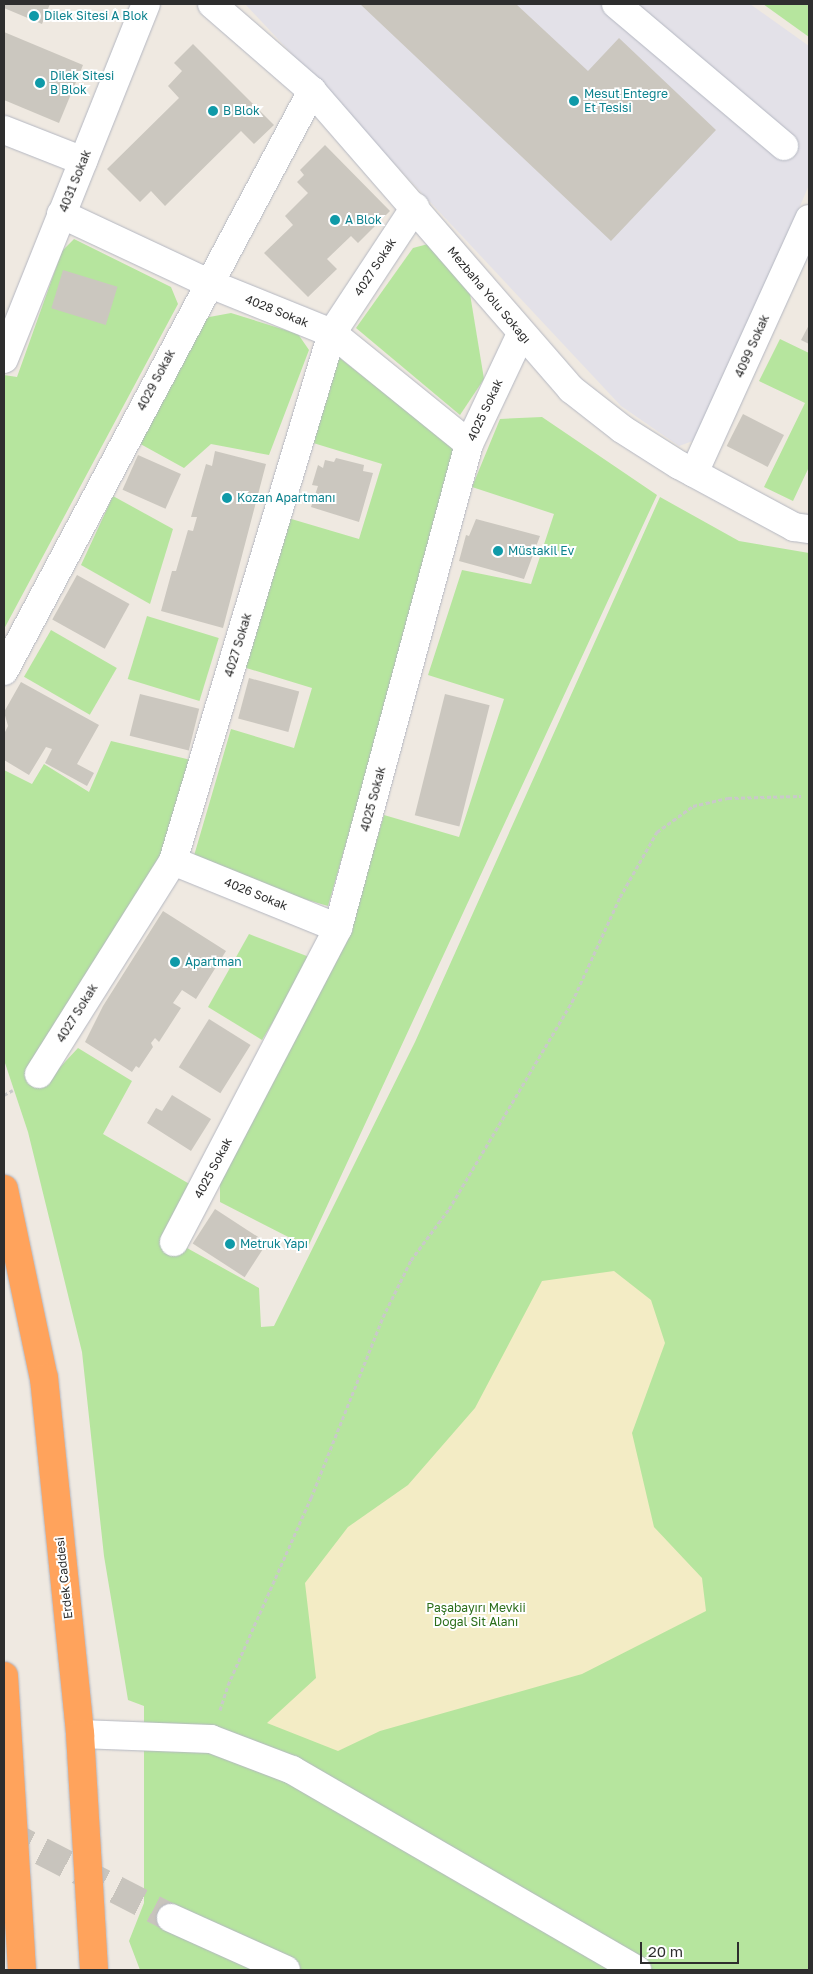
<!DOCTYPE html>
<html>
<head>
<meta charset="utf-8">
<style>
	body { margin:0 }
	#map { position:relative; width:813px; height:1974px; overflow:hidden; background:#efe9e1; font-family:"Golos Text",sans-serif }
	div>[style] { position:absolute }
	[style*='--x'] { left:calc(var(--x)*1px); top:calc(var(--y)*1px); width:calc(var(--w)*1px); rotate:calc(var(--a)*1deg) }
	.industrial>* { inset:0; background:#e3e1e8 }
	.green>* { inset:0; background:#b6e59e; transform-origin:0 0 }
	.sand>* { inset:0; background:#f3ecc5 }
	.building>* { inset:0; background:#cbc7bf; transform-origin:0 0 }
	.minor-tunnel>* { height:28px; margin-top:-14px; transform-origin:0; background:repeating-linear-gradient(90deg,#c8c4bd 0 28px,transparent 0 42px) }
	.path>* { height:3px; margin-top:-1.5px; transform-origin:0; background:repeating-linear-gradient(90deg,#c9c9c9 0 4px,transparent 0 6.5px) }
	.roads { filter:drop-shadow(0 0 1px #b4b7c1) drop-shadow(0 0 1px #b4b7c1) }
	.minor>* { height:28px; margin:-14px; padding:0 14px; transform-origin:14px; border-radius:14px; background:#fff }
	.highway>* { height:28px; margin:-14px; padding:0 14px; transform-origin:14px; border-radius:14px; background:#ffa35c }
	.dots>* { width:14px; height:14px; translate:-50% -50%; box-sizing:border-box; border:2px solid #fff; border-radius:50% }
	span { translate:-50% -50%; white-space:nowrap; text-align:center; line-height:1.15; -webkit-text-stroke:4px #fff; paint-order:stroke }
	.culture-label { font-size:12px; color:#0d838f }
	.left { translate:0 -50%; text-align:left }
	.street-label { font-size:12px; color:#2e2e2e }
	.park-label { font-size:12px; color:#2c6e1b }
	.frame { position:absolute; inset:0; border:5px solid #2e2e2e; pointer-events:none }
	.scale { position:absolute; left:640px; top:1942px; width:99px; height:22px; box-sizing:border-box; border:2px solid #2e2e2e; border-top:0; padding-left:6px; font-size:15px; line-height:18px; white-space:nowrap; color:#2e2e2e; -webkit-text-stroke:4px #fff; paint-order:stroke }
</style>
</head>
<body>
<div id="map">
	<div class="industrial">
		<div style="clip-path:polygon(245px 4px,750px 4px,809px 46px,809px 185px,701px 438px,679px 446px,621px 406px)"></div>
	</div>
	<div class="green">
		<div style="clip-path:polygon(763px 4px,809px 4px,809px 37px)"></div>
		<div style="clip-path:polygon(74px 239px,171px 287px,178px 304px,4px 629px,4px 375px,17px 377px,62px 251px)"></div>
		<div style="clip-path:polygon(428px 244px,470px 294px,484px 379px,460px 415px,356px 328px,413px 248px)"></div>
		<div style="clip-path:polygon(231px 313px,298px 334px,309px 350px,269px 455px,211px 444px,184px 468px,135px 441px,204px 318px)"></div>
		<div style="clip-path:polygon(780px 339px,809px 353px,809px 467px,793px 501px,764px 487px,805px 403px,759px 381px)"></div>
		<div style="clip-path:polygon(336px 355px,459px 452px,328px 906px,191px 866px,231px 729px,294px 748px,312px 688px,243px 667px,288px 518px,359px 539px,382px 464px,310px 442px)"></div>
		<div style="clip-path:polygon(542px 417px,657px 495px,308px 1247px,220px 1202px,220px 1177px,348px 934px,384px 815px,459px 837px,504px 699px,428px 675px,462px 570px,531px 584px,554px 514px,472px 487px,500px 419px)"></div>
		<div style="clip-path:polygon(113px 496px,173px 529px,150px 604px,81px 565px)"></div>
		<div style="clip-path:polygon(660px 497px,739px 541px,809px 553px,809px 1970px,140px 1970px,129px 1941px,144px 1903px,144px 1706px,128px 1700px,104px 1556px,82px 1352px,28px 1132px,4px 1060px,4px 770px,32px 784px,44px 764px,89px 792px,111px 741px,191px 760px,160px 866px,50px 1078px,78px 1048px,132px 1081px,103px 1134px,212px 1197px,187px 1248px,259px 1288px,261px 1327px,274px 1326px,415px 1042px)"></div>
		<div style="left:147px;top:616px;width:75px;height:66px;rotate:17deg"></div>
		<div style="left:51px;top:630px;width:76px;height:54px;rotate:30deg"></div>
		<div style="clip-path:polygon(249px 934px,312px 958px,262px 1040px,208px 1007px)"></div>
	</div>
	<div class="sand">
		<div style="clip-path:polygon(614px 1271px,651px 1300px,665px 1343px,632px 1433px,654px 1527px,702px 1578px,706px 1611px,582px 1674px,380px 1731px,338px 1751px,267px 1723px,316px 1678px,305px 1583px,348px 1527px,408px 1485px,475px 1408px,542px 1281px)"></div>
	</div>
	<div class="building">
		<div style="clip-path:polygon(4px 4px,50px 4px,42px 24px,4px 8px)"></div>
		<div style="clip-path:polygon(360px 4px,516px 4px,588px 71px,619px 38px,716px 130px,611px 241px)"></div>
		<div style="clip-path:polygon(4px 32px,83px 65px,59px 123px,4px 100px)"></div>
		<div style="clip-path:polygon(193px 44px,274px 125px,254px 144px,241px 131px,165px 206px,151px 191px,140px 202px,107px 169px,179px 98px,168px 86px,182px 71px,174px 63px)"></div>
		<div style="clip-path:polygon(325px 145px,390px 211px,358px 243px,351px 236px,327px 259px,337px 269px,308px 297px,264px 253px,293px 225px,285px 216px,308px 193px,297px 182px,304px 175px,300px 170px)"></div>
		<div style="left:63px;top:270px;width:57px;height:40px;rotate:17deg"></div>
		<div style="clip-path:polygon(809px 325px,809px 344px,801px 340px)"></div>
		<div style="left:743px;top:414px;width:46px;height:36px;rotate:27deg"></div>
		<div style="clip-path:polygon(215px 451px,266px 464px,223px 628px,161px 611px,172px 571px,176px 571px,188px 530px,193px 531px,197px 517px,191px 517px,206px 464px,212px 466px)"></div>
		<div style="left:138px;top:455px;width:47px;height:38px;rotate:24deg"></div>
		<div style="clip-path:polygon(336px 458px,364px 465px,363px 471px,373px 473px,359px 522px,311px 507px,318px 486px,312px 485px,318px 465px,323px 468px,325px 460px,334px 462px)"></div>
		<div style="clip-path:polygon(476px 519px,540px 536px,524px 579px,459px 561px,466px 535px,469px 536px)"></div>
		<div style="left:77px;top:575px;width:60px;height:51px;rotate:29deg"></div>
		<div style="left:249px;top:678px;width:52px;height:42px;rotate:15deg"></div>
		<div style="clip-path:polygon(21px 682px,99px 725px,77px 764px,94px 773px,87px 786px,45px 763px,52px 749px,46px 747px,29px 775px,4px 760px,4px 734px,8px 726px,4px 712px)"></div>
		<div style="left:140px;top:694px;width:61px;height:43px;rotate:14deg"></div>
		<div style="left:445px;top:694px;width:46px;height:125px;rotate:14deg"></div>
		<div style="clip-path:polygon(163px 911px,226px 951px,196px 999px,182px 990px,173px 1003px,181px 1008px,159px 1042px,155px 1038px,151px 1043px,153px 1047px,139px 1068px,136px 1066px,132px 1072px,85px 1042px,103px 1006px)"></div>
		<div style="left:209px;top:1019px;width:49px;height:57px;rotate:32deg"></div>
		<div style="clip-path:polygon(172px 1095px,211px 1119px,191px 1151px,147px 1123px,156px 1108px,162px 1111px)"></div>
		<div style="left:215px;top:1209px;width:62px;height:41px;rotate:33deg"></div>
	</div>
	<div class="minor-tunnel">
		<div style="--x:4;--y:1832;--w:188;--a:27.2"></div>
	</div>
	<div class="path">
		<div style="--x:4;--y:1095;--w:10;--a:-29"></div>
		<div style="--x:220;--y:1710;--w:26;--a:-72"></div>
		<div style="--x:228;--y:1685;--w:205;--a:-66.1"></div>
		<div style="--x:311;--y:1498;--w:195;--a:-68.3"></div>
		<div style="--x:383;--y:1317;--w:64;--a:-63.8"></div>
		<div style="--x:411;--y:1260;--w:64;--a:-53.3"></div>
		<div style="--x:449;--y:1209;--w:241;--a:-59.3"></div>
		<div style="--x:572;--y:1002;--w:115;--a:-65.4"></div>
		<div style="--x:620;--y:897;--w:75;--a:-60.4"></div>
		<div style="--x:657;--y:832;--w:44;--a:-35.8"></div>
		<div style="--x:693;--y:806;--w:36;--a:-13"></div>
		<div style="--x:728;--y:798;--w:73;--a:-1.6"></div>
	</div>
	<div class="roads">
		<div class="minor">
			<div style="--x:212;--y:4;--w:133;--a:41"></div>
			<div style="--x:312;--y:91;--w:395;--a:49"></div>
			<div style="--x:571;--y:389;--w:65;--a:38.1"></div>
			<div style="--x:622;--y:429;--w:67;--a:32.3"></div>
			<div style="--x:679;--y:465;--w:131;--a:28.3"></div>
			<div style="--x:794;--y:527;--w:15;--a:8"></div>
			<div style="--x:616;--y:4;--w:220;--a:40.2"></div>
			<div style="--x:4;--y:130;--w:85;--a:21.4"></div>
			<div style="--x:61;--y:214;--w:162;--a:25.1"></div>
			<div style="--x:208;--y:283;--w:134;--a:22"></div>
			<div style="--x:332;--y:333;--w:176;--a:39"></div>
			<div style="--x:4;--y:359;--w:382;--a:-68.2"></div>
			<div style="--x:694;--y:473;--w:279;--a:-65.6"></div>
			<div style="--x:4;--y:671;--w:657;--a:-62.03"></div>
			<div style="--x:173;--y:861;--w:178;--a:22.1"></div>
			<div style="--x:39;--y:1074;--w:252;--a:-57.8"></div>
			<div style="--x:173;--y:861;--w:551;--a:-73.24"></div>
			<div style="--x:332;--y:333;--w:151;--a:-56.6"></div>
			<div style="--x:174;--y:1242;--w:354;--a:-62.4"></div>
			<div style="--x:338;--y:928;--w:501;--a:-74.86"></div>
			<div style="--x:469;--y:444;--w:122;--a:-64.7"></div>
			<div style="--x:80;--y:1734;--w:131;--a:2.2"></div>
			<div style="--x:211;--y:1739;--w:87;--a:20.9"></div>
			<div style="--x:292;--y:1770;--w:399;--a:30.1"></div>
			<div style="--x:171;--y:1918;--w:126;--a:24.3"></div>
		</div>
		<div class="highway">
			<div style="--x:4;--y:1189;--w:193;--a:78.1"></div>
			<div style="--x:44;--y:1378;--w:358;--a:84.2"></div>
			<div style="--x:80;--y:1734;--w:236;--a:86.6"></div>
			<div style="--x:4;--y:1676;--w:295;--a:86.5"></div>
		</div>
	</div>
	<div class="dots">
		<div style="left:34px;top:16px;background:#0f9aa8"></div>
		<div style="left:40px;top:83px;background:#0f9aa8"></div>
		<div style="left:574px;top:101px;background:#0f9aa8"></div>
		<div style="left:213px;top:111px;background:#0f9aa8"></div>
		<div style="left:335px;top:220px;background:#0f9aa8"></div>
		<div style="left:227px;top:498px;background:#0f9aa8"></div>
		<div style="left:498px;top:551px;background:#0f9aa8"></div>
		<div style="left:175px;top:962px;background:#0f9aa8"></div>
		<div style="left:230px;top:1244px;background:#0f9aa8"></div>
	</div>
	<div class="culture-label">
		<span class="left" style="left:44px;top:16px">Dilek Sitesi A Blok</span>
		<span class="left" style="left:50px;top:83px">Dilek Sitesi<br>B Blok</span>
		<span class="left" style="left:584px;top:101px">Mesut Entegre<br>Et Tesisi</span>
		<span class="left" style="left:223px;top:111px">B Blok</span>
		<span class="left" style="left:345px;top:220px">A Blok</span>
		<span class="left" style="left:237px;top:498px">Kozan Apartmanı</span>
		<span class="left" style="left:508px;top:551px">Müstakil Ev</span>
		<span class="left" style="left:185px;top:962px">Apartman</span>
		<span class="left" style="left:240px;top:1244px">Metruk Yapı</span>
	</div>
	<div class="street-label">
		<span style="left:75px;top:181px;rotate:-68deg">4031 Sokak</span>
		<span style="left:375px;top:267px;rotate:-57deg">4027 Sokak</span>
		<span style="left:489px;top:295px;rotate:50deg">Mezbaha Yolu Sokağı</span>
		<span style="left:277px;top:311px;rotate:22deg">4028 Sokak</span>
		<span style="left:752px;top:346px;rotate:-66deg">4099 Sokak</span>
		<span style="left:156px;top:380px;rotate:-62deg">4029 Sokak</span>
		<span style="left:485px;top:410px;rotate:-65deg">4025 Sokak</span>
		<span style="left:238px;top:645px;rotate:-73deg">4027 Sokak</span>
		<span style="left:373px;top:799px;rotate:-75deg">4025 Sokak</span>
		<span style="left:256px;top:894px;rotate:22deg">4026 Sokak</span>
		<span style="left:77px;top:1013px;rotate:-58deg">4027 Sokak</span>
		<span style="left:213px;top:1168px;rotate:-62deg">4025 Sokak</span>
		<span style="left:64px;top:1578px;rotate:-96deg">Erdek Caddesi</span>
	</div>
	<div class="park-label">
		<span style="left:476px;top:1615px">Paşabayırı Mevkii<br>Doğal Sit Alanı</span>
	</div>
	<div class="frame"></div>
	<div class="scale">20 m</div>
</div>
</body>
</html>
